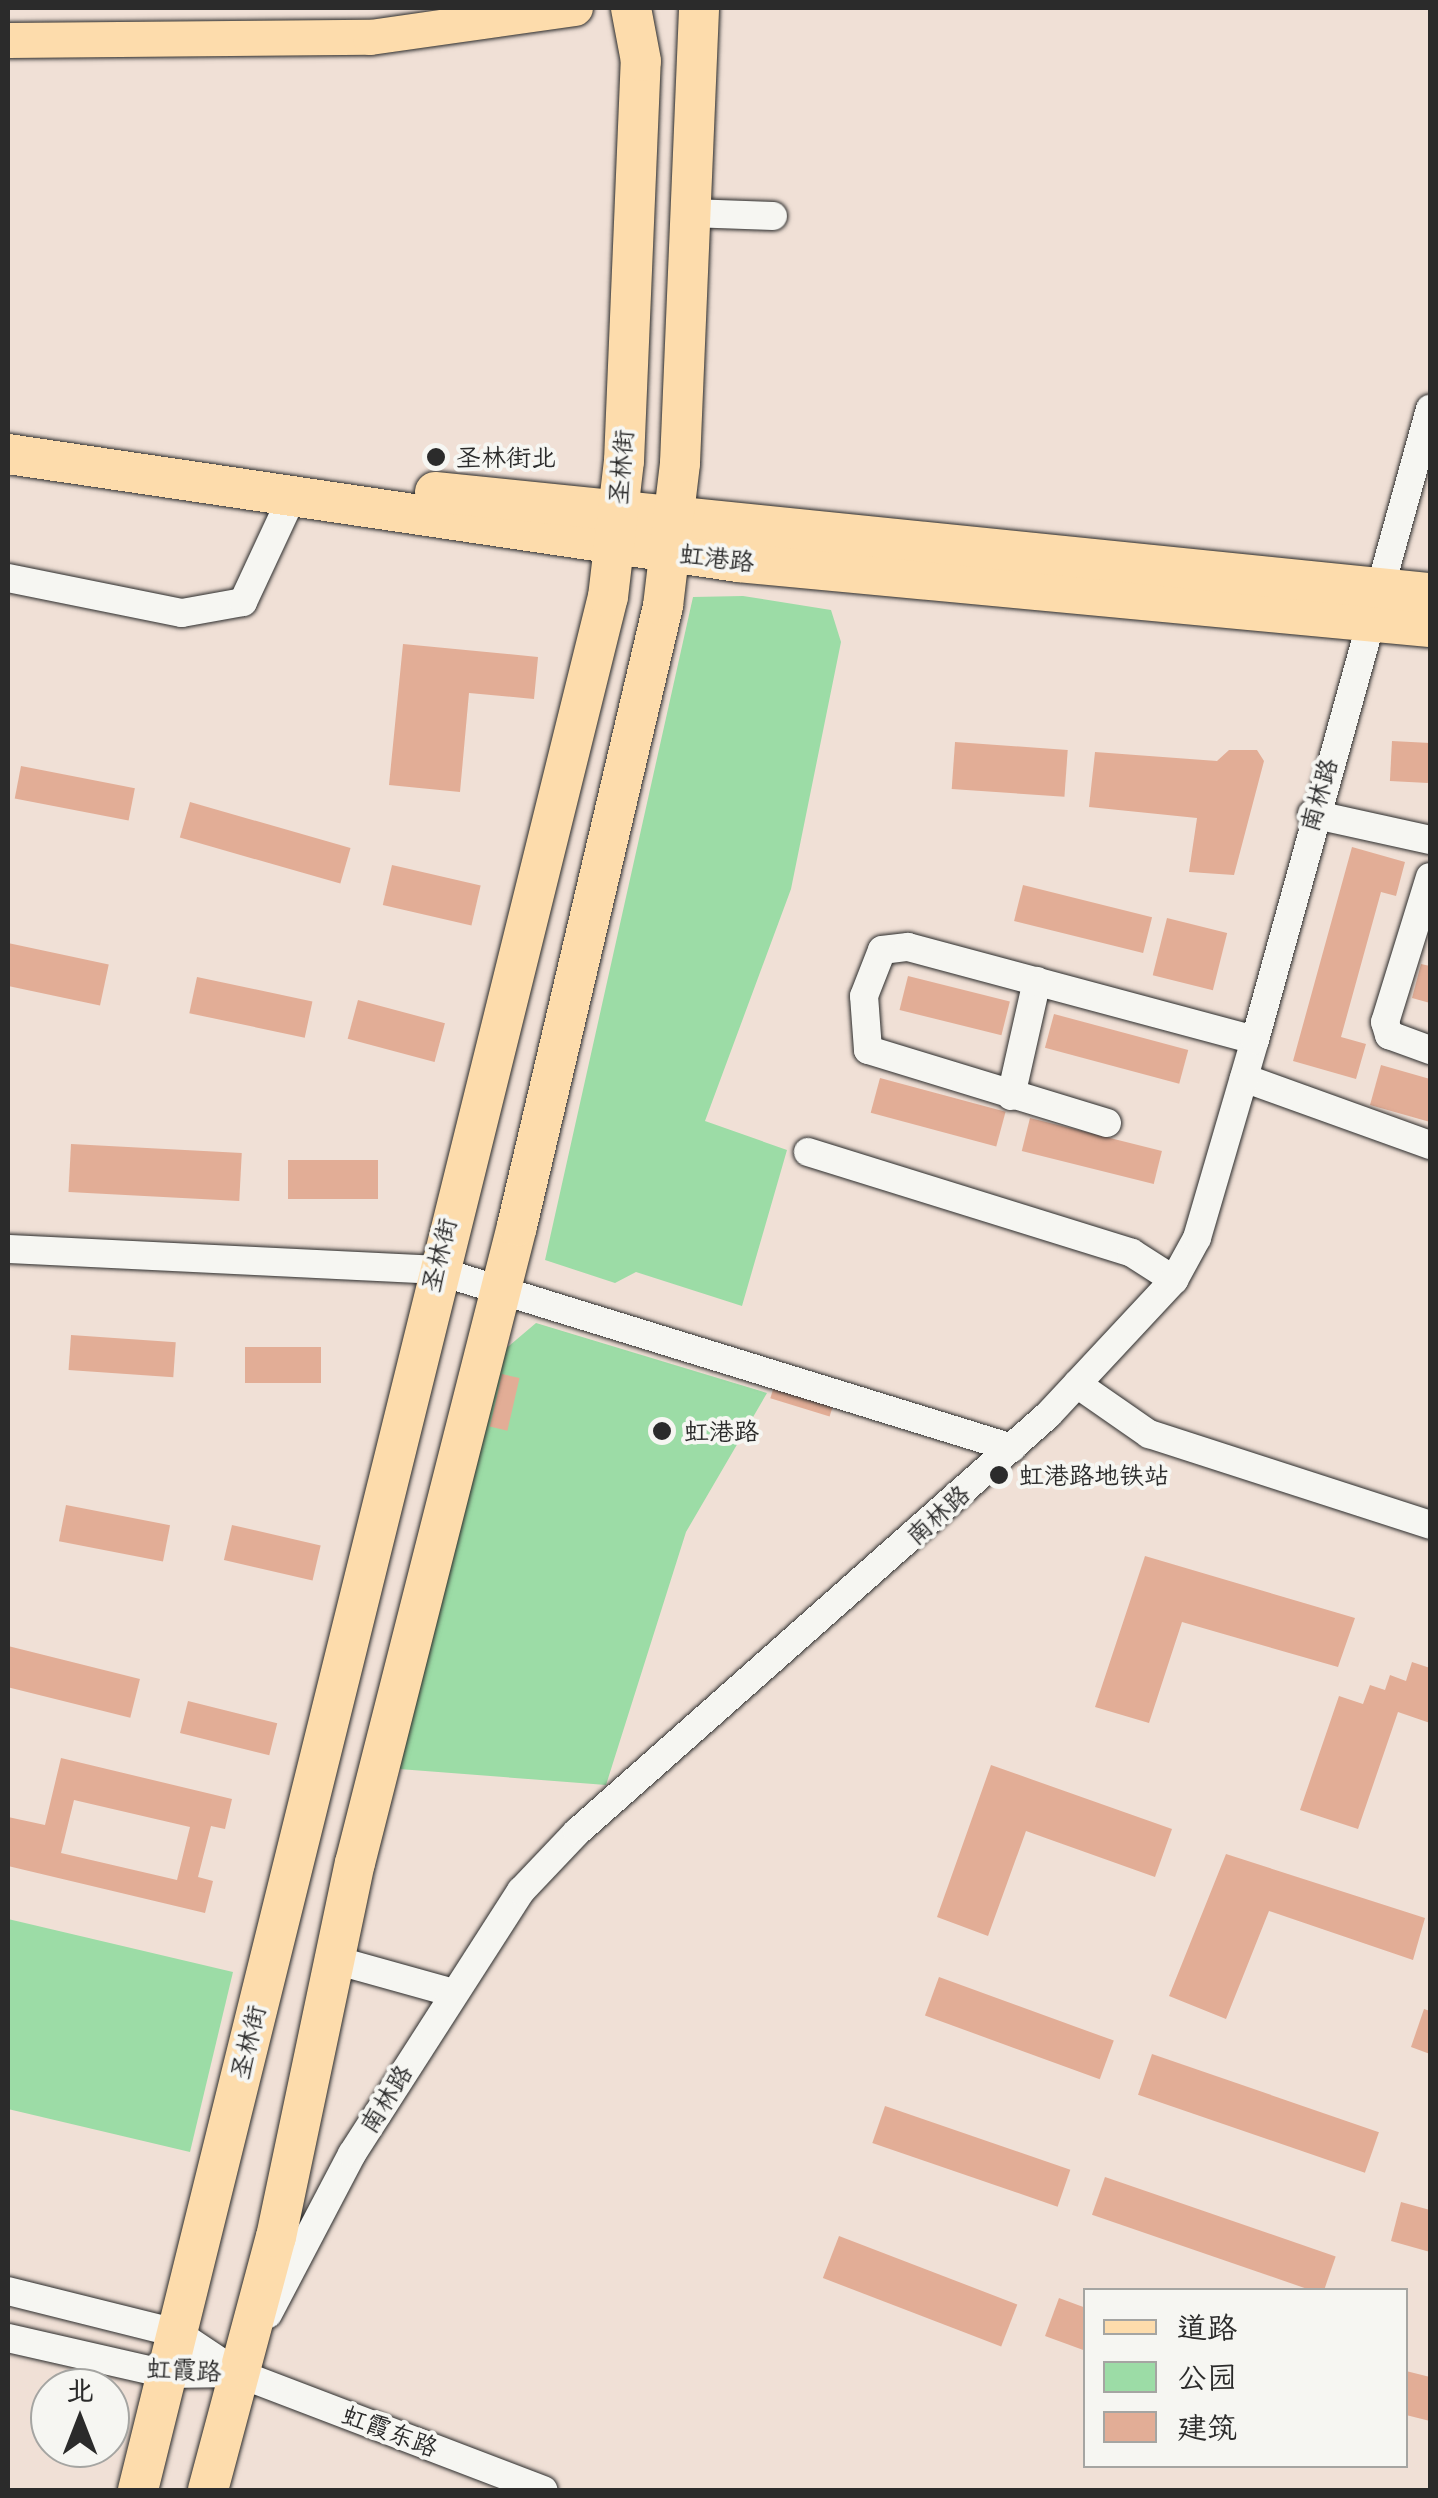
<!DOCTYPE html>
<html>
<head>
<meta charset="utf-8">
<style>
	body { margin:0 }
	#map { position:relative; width:1438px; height:2498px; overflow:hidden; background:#f0e0d6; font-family:"Shantell Sans","LXGW WenKai TC",sans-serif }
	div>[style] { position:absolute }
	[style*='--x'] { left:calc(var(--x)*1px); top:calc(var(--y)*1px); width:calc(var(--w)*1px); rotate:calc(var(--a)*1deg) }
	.green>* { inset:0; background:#9cdca6 }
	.building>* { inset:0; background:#e2ad96; transform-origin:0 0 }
	.roads { filter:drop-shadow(0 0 2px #2b2b2b) drop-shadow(0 0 2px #2b2b2b) }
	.minor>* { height:28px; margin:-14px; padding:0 14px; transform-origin:14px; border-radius:14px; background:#f6f6f2 }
	.major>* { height:35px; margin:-17.5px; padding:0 17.5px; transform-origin:17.5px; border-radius:17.5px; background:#fddcac }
	.highway>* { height:40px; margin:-20px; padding:0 20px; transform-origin:20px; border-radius:20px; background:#fddcac }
	.dots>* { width:28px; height:28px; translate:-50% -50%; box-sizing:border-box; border:5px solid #f6f6f2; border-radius:50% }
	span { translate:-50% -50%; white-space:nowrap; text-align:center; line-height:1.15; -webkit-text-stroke:8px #f6f6f2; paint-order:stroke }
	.poi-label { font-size:25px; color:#2b2b2b }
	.left { translate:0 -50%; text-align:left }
	.street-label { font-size:25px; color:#2b2b2b }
	.frame { position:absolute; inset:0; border:10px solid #2b2b2b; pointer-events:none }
	.legend { position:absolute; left:1083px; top:2288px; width:325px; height:180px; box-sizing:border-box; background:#f6f6f2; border:2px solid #a5a5a2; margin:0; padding:12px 18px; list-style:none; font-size:30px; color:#2b2b2b }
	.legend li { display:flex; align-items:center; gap:20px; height:50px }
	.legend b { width:50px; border:2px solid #a5a5a2 }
	.north { position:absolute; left:30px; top:2368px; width:100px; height:100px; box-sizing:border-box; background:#f6f6f2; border:2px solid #a5a5a2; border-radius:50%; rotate:0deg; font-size:28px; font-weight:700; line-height:40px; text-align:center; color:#2b2b2b }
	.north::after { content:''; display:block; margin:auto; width:35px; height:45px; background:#2b2b2b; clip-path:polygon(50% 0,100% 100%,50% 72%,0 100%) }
</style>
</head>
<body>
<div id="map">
	<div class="green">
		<div style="clip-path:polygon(743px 596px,831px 610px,841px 642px,791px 889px,705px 1121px,787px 1150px,742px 1306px,636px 1272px,615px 1283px,545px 1260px,693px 597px)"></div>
		<div style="clip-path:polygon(536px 1323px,767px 1393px,686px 1532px,606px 1785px,399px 1769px,503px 1351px)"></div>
		<div style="clip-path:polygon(8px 1919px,233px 1972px,190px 2152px,8px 2109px)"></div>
	</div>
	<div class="building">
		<div style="clip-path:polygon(403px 644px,538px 657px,534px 699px,469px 693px,460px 792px,389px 785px)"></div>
		<div style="left:1392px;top:741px;width:38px;height:40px;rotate:3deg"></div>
		<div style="left:955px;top:742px;width:113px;height:47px;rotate:4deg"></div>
		<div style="clip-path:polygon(1229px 750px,1257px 750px,1264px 761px,1234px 875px,1189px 872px,1197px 818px,1089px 807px,1095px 752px,1217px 761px)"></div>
		<div style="left:21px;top:766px;width:116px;height:33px;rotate:11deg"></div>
		<div style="left:190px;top:802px;width:167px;height:37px;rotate:16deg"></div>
		<div style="clip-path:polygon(1352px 847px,1405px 862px,1396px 896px,1381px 892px,1341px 1037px,1366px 1044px,1356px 1079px,1293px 1061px)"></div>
		<div style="left:392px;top:865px;width:91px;height:41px;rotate:13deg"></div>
		<div style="left:1023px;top:885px;width:133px;height:37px;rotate:14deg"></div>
		<div style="left:1167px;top:918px;width:62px;height:59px;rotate:14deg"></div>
		<div style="left:8px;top:943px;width:103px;height:42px;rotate:12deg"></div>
		<div style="clip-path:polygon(1421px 964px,1430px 966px,1430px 1003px,1412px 998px)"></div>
		<div style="left:908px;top:976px;width:105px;height:35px;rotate:14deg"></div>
		<div style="left:197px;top:977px;width:118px;height:37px;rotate:12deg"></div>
		<div style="left:358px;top:1000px;width:90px;height:40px;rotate:15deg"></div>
		<div style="left:1054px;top:1014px;width:139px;height:35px;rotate:15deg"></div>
		<div style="clip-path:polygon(1381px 1065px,1430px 1079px,1430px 1122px,1370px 1105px)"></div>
		<div style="left:880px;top:1078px;width:130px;height:36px;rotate:15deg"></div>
		<div style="left:1030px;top:1118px;width:136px;height:34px;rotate:14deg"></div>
		<div style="left:71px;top:1144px;width:171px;height:48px;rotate:3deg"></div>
		<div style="left:288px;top:1160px;width:90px;height:39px"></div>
		<div style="left:71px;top:1335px;width:105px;height:35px;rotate:4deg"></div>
		<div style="left:245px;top:1347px;width:76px;height:36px"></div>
		<div style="left:502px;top:1374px;width:18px;height:54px;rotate:13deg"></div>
		<div style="left:775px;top:1383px;width:62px;height:16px;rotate:17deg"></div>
		<div style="left:66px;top:1505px;width:106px;height:37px;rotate:11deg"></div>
		<div style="left:232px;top:1525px;width:91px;height:36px;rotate:13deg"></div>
		<div style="clip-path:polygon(1145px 1556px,1355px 1618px,1338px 1667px,1182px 1622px,1149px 1723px,1095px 1707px)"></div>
		<div style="left:8px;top:1646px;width:136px;height:40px;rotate:14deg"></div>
		<div style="clip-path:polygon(1412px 1662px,1430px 1668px,1430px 1723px,1398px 1712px,1358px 1829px,1300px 1810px,1339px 1696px,1363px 1704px,1370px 1685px,1385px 1690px,1390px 1675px,1406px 1681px)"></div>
		<div style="left:188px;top:1701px;width:92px;height:33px;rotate:14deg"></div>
		<div style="clip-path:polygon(evenodd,61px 1758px,232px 1799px,225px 1829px,211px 1826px,198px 1877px,213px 1881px,205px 1913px,8px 1866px,8px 1817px,45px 1825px,61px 1758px,74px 1800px,190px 1827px,177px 1880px,61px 1853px,74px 1800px)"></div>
		<div style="clip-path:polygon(991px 1765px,1172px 1829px,1155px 1877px,1026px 1831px,988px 1936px,937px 1917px)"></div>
		<div style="clip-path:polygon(1226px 1854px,1425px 1918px,1413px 1960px,1269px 1911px,1226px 2019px,1169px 1996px)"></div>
		<div style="left:939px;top:1977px;width:186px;height:41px;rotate:20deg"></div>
		<div style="clip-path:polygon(1424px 2009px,1430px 2011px,1430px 2054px,1411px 2047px)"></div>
		<div style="left:1152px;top:2054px;width:240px;height:43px;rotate:19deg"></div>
		<div style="left:885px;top:2106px;width:196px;height:39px;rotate:19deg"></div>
		<div style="left:1105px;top:2177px;width:244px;height:40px;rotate:19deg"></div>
		<div style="clip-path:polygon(1401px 2202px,1430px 2210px,1430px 2252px,1391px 2241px)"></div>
		<div style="left:839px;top:2236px;width:191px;height:45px;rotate:21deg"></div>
		<div style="clip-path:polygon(1059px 2298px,1086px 2308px,1086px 2351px,1045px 2336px)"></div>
		<div style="clip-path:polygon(1406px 2371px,1430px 2377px,1430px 2421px,1406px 2415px)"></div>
	</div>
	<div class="roads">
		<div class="minor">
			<div style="--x:690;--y:213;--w:83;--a:2.1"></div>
			<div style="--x:8;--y:578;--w:177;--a:11.4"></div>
			<div style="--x:182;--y:613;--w:62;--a:-10.2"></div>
			<div style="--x:243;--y:602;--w:114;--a:-65"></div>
			<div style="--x:1312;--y:814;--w:121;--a:12.4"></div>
			<div style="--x:1430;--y:877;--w:152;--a:107.2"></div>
			<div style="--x:1385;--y:1022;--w:14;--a:73"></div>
			<div style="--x:1389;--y:1035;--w:44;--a:20.1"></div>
			<div style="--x:1244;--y:1078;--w:198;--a:19.8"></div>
			<div style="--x:1011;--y:1096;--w:118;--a:-77.3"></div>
			<div style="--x:1107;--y:1123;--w:250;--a:-163"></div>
			<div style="--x:868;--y:1050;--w:54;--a:-94.2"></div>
			<div style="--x:864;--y:996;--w:49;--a:-68.6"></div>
			<div style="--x:882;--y:950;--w:26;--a:-7"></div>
			<div style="--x:908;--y:947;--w:359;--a:15"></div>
			<div style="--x:808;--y:1152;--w:339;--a:17.3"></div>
			<div style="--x:1132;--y:1253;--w:50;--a:32.7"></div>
			<div style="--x:8;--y:1249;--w:428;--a:2.8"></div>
			<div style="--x:435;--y:1270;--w:604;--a:17.14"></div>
			<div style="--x:1077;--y:1384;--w:88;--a:34.8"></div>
			<div style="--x:1149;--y:1434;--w:295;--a:17.9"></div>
			<div style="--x:335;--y:1960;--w:123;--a:15.6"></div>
			<div style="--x:8;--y:2291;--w:174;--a:14"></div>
			<div style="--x:177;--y:2333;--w:72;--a:33.7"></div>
			<div style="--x:237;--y:2373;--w:328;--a:20.9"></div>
			<div style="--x:268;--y:2314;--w:181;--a:-62.3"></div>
			<div style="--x:352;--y:2154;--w:313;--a:-57.3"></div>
			<div style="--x:521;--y:1891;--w:81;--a:-46.5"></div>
			<div style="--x:577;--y:1832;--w:629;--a:-41.52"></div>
			<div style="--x:1048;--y:1415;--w:185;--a:-47"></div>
			<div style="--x:1174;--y:1280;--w:48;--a:-61.3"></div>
			<div style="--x:1197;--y:1238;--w:206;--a:-73.7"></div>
			<div style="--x:1255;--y:1040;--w:655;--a:-74.5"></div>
			<div style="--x:8;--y:2338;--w:163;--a:12.8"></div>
			<div style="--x:167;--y:2374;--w:70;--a:-0.8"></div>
		</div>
		<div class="major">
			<div style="--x:8;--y:40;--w:362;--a:-0.5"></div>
			<div style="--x:370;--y:37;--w:207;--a:-8.1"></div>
		</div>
		<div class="highway">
			<div style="--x:8;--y:454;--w:738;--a:8.42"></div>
			<div style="--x:738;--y:562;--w:695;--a:5.37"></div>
			<div style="--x:435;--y:492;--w:1000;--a:5.8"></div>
			<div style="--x:138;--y:2490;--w:1950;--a:-76.06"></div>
			<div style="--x:608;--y:597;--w:137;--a:-83.3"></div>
			<div style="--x:624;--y:461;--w:400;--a:-87.6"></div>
			<div style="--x:641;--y:61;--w:54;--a:-100.7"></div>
			<div style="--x:208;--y:2490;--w:262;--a:-75"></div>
			<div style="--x:276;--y:2237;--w:382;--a:-78.1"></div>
			<div style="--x:355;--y:1863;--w:657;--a:-75.73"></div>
			<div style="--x:517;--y:1226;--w:637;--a:-76.75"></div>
			<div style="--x:663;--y:606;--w:144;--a:-83.2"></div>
			<div style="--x:680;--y:463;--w:455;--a:-87.6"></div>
		</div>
	</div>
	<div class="dots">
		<div style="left:436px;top:457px;background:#2b2b2b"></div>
		<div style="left:662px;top:1431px;background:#2b2b2b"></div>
		<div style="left:999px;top:1475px;background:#2b2b2b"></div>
	</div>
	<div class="poi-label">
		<span class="left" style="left:456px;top:457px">圣林街北</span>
		<span class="left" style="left:684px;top:1431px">虹港路</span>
		<span class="left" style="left:1019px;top:1475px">虹港路地铁站</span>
	</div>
	<div class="street-label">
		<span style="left:621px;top:467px;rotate:-85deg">圣林街</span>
		<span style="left:717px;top:558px;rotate:7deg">虹港路</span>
		<span style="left:1319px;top:795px;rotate:-74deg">南林路</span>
		<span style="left:439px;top:1255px;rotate:-76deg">圣林街</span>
		<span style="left:938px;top:1515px;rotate:-42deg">南林路</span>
		<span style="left:248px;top:2042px;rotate:-76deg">圣林街</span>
		<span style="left:386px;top:2099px;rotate:-58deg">南林路</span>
		<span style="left:184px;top:2370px;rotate:3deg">虹霞路</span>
		<span style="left:390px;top:2431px;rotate:21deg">虹霞东路</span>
	</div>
	<div class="frame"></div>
	<ul class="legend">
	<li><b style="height:12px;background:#fddcac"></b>道路</li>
	<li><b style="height:28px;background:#9cdca6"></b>公园</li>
	<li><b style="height:28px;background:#e2ad96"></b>建筑</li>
	</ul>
	<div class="north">北</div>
</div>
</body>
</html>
